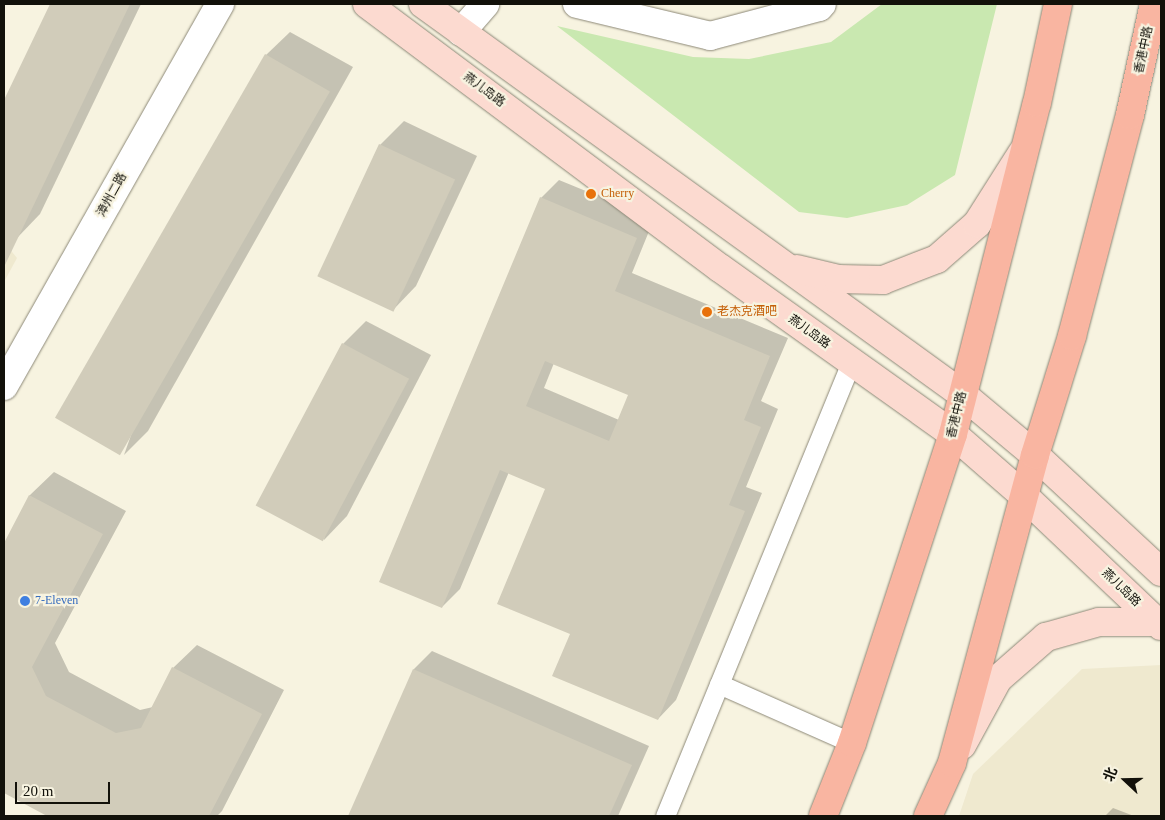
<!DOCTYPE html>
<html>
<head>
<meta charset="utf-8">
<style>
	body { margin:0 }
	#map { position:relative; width:1165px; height:820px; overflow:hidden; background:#f7f3e0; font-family:"Times New Roman","Noto Sans SC",serif }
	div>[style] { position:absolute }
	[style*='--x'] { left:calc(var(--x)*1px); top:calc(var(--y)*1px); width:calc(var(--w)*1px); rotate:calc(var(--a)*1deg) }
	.built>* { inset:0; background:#efe9cf }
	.green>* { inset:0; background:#c9e8b0 }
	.shadow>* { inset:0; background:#0003 }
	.building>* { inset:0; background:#d1ccba; transform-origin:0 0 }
	.roads { filter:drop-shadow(0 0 1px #8c8877) drop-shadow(0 0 1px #8c8877) }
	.lane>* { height:19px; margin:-9.5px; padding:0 9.5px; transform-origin:9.5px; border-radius:9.5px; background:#fff }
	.street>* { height:28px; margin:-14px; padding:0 14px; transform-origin:14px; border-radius:14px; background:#fff }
	.secondary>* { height:28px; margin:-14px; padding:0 14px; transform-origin:14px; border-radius:14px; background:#fcdad0 }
	.primary>* { height:28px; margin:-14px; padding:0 14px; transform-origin:14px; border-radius:14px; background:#f9b5a1 }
	.dots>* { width:14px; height:14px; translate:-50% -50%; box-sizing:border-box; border:2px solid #f7f3e0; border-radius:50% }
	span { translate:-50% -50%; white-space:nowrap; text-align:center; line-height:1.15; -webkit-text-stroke:4.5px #f7f3e0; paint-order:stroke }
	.street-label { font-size:12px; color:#12110a }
	.food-label { font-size:12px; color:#c56008 }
	.left { translate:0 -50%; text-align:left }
	.shop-label { font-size:12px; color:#366cbe }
	.frame { position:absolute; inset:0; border:5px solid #12110a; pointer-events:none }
	.north { position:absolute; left:1100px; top:755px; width:50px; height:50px; -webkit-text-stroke:4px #f7f3e0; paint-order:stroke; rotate:291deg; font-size:14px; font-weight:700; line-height:20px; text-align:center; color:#12110a }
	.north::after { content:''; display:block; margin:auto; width:18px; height:22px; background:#12110a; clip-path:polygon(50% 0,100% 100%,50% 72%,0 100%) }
	.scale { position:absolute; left:15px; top:782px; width:95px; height:22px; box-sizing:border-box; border:2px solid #12110a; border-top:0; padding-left:6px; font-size:15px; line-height:18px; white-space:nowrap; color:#12110a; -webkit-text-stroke:4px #f7f3e0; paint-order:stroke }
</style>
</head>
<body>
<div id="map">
	<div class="built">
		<div style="clip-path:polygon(4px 242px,17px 258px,4px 282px)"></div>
		<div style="clip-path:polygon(1161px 665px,1161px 816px,959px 816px,973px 774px,1082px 669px)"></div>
	</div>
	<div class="green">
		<div style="clip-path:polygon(882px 4px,997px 4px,955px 175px,907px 205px,847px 218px,799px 212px,557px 26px,693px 57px,749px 59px,831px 42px)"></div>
	</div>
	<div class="shadow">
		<div style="clip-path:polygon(52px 4px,141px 4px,40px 214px,17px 238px,4px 231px,4px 104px)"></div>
		<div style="clip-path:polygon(290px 32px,353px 67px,148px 431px,124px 455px,266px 55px)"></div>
		<div style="clip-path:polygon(404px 121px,477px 156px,416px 286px,393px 310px,380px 145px)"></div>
		<div style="clip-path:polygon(evenodd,559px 180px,654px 219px,632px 273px,788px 338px,761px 401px,778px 409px,746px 487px,762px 493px,676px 700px,658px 719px,571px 633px,547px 488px,509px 472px,460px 589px,442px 607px,541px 198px,559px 180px,554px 363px,630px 395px,619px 420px,544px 388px,554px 363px)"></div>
		<div style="clip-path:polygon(366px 321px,431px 355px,347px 516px,324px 540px,343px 344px)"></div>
		<div style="clip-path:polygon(54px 472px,126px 511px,55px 643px,69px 672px,140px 710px,153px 707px,173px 668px,197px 645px,284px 690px,222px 811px,217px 816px,50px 816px,4px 792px,4px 545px,30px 495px)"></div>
		<div style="clip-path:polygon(432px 651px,649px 746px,618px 816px,349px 816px,414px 669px)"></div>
		<div style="clip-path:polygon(1113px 808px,1134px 816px,1105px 816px)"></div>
	</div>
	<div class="building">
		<div style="clip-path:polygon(50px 4px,130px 4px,4px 267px,4px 100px)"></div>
		<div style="left:265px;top:54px;width:75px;height:420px;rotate:30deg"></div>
		<div style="left:379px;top:144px;width:84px;height:146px;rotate:25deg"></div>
		<div style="clip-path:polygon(evenodd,540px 197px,637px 238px,615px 291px,770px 356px,744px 420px,761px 427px,729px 505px,745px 511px,658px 720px,552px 676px,570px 634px,497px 604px,545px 489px,500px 470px,442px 608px,379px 582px,540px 197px,545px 361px,628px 395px,609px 441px,526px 406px,545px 361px)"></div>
		<div style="left:342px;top:343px;width:76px;height:184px;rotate:28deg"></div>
		<div style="clip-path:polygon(29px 495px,103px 534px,32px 667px,46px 696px,116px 733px,141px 728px,172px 667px,262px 714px,209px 816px,47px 816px,4px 793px,4px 543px)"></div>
		<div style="clip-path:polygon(413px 669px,632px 765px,609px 816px,348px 816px)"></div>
	</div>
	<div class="roads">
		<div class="lane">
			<div style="--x:719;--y:684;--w:145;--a:23.9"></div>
			<div style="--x:665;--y:816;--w:491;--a:-67.7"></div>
		</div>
		<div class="street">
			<div style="--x:577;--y:4;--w:137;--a:13.5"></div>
			<div style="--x:710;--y:36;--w:113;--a:-14.9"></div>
			<div style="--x:819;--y:7;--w:4;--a:-45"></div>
			<div style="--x:461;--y:32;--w:37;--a:-49"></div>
			<div style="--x:4;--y:386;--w:439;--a:-60.5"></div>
		</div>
		<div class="secondary">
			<div style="--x:367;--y:4;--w:441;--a:36.8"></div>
			<div style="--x:720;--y:268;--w:286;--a:35.5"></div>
			<div style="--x:953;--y:434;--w:94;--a:41.1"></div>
			<div style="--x:1024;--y:496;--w:189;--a:43.5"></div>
			<div style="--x:423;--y:4;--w:665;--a:35.89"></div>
			<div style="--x:962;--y:394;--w:95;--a:39.9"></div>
			<div style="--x:1035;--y:455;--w:172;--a:42.9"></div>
			<div style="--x:797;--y:269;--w:42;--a:13.7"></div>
			<div style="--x:838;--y:279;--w:45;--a:1.3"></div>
			<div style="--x:883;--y:280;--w:58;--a:-21.3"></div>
			<div style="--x:937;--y:259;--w:53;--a:-41.2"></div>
			<div style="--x:977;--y:224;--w:84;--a:-57.6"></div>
			<div style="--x:962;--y:745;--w:75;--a:-61.4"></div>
			<div style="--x:998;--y:679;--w:64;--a:-41.2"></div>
			<div style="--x:1046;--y:637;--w:55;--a:-15.8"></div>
			<div style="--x:1099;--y:622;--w:58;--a:0"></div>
		</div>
		<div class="primary">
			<div style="--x:823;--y:816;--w:79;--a:-68.3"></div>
			<div style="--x:852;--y:743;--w:325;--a:-71.9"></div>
			<div style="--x:953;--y:434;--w:341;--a:-75.8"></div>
			<div style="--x:1037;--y:103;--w:101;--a:-78"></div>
			<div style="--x:928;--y:816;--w:58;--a:-65.6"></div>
			<div style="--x:952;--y:763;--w:319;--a:-74.9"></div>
			<div style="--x:1035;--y:455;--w:125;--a:-72.7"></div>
			<div style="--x:1072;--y:336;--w:228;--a:-75.3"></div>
			<div style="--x:1130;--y:115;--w:114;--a:-77.8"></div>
		</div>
	</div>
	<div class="dots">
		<div style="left:591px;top:194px;background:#e8710a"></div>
		<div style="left:707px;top:312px;background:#e8710a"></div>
		<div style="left:25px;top:601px;background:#3f7fe0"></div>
	</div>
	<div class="street-label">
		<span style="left:1144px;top:50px;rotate:-78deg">香港中路</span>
		<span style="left:484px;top:90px;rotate:37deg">燕儿岛路</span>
		<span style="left:112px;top:195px;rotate:-61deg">漳州二路</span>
		<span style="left:809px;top:332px;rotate:36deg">燕儿岛路</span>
		<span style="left:957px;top:415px;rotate:-76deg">香港中路</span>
		<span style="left:1121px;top:588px;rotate:44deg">燕儿岛路</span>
	</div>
	<div class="food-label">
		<span class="left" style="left:601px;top:194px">Cherry</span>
		<span class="left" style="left:717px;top:312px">老杰克酒吧</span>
	</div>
	<div class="shop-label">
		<span class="left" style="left:35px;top:601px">7-Eleven</span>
	</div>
	<div class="frame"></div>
	<div class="north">北</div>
	<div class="scale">20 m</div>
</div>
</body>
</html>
